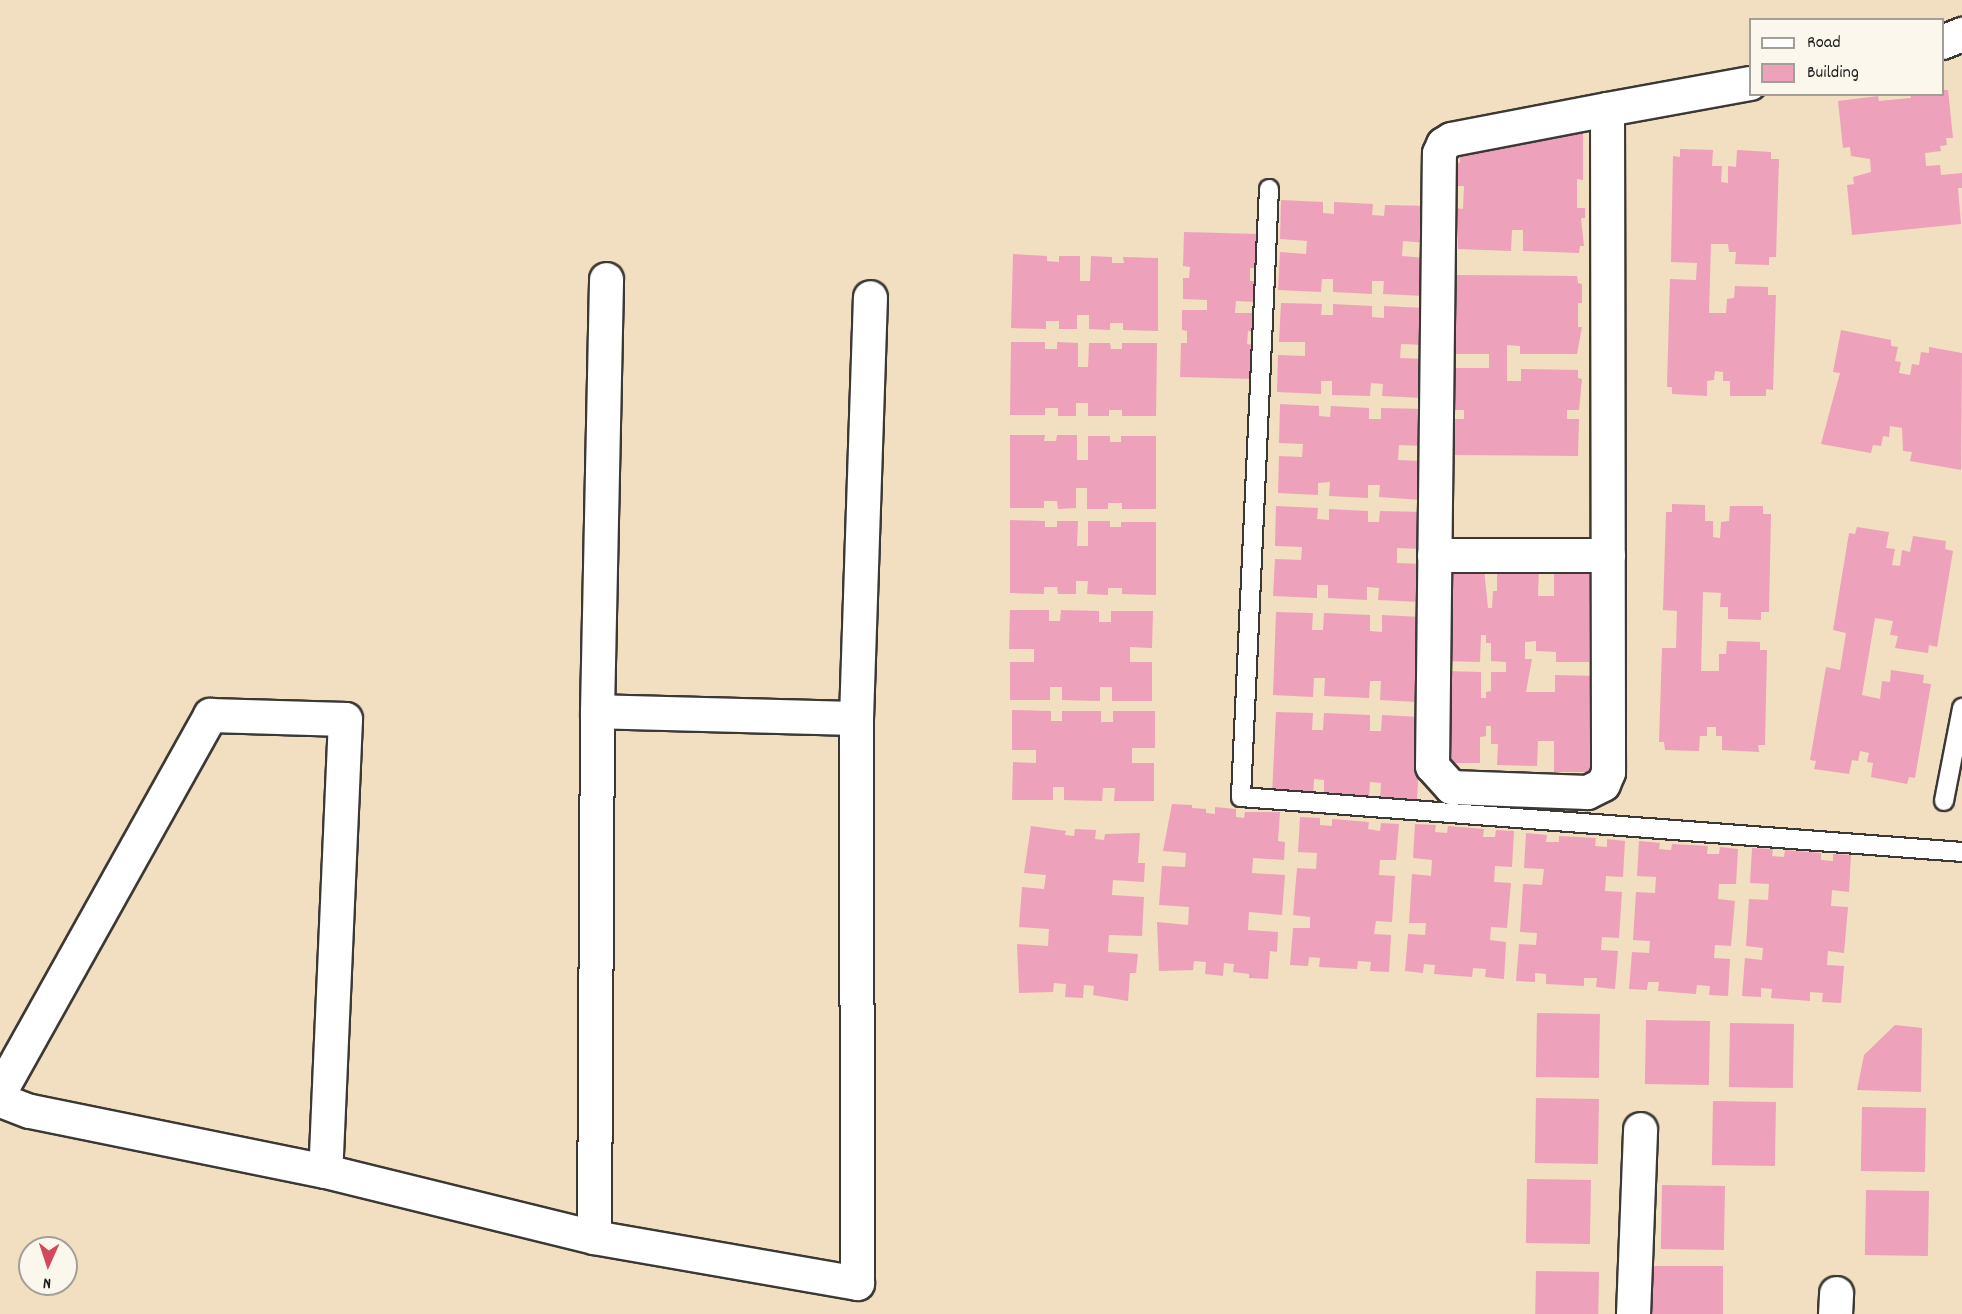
<!DOCTYPE html>
<html>
<head>
<meta charset="utf-8">
<style>
  body { margin:0 }
  #map { position:relative; width:1962px; height:1314px; overflow:hidden; background:#f2dec0; font-family:Dekko,sans-serif }
  div>[style] { position:absolute }
  [style*='--x'] { left:calc(var(--x)*1px); top:calc(var(--y)*1px); width:calc(var(--w)*1px); rotate:calc(var(--a)*1deg) }
  .building>* { inset:0; background:#eea1bb; transform-origin:0 0 }
  .roads { filter:drop-shadow(2px 0 #3c3935) drop-shadow(-2px 0 #3c3935) drop-shadow(0 2px #3c3935) drop-shadow(0 -2px #3c3935) }
  .lane>* { height:18px; margin:-9px; padding:0 9px; transform-origin:9px; border-radius:9px; background:#fff }
  .street>* { height:33px; margin:-16.5px; padding:0 16.5px; transform-origin:16.5px; border-radius:16.5px; background:#fff }
  span { translate:-50% -50%; white-space:nowrap; text-align:center; line-height:1.15; -webkit-text-stroke:5px #fbf7ec; paint-order:stroke }
  .legend { position:absolute; left:1749px; top:18px; width:195px; height:78px; box-sizing:border-box; background:#fbf7ec; border:2px solid #a29f99; margin:0; padding:8px 10px; list-style:none; font-size:18px; color:#1c1c1c }
  .legend li { display:flex; align-items:center; gap:12px; height:30px }
  .legend b { width:30px; border:2px solid #a29f99 }
  .north { position:absolute; left:18px; top:1236px; width:60px; height:60px; box-sizing:border-box; background:#fbf7ec; border:2px solid #a29f99; border-radius:50%; rotate:183deg; font-size:16px; font-weight:700; line-height:24px; text-align:center; color:#1c1c1c }
  .north::after { content:''; display:block; margin:auto; width:21px; height:27px; background:#d1495b; clip-path:polygon(50% 0,100% 100%,50% 72%,0 100%) }
</style>
</head>
<body>
<div id="map">
  <div class="building">
    <div style="clip-path:polygon(1942px 90px,1948px 90px,1953px 138px,1946px 138px,1947px 145px,1940px 146px,1941px 151px,1925px 153px,1926px 166px,1940px 165px,1941px 175px,1962px 173px,1962px 188px,1958px 188px,1961px 224px,1852px 235px,1847px 185px,1854px 184px,1853px 177px,1871px 172px,1870px 159px,1851px 156px,1850px 147px,1843px 148px,1838px 101px,1878px 96px,1879px 101px,1911px 98px,1910px 94px,1942px 94px)"></div>
    <div style="clip-path:polygon(1583px 130px,1583px 180px,1577px 179px,1577px 208px,1585px 208px,1585px 218px,1581px 218px,1584px 246px,1580px 246px,1579px 253px,1523px 251px,1523px 230px,1512px 230px,1511px 251px,1458px 249px,1456px 208px,1463px 209px,1464px 186px,1455px 186px,1455px 162px,1460px 163px,1460px 153px,1487px 151px,1488px 142px,1531px 143px,1532px 134px)"></div>
    <div style="clip-path:polygon(1680px 149px,1713px 150px,1712px 166px,1722px 166px,1721px 182px,1728px 183px,1728px 166px,1736px 167px,1737px 150px,1771px 152px,1771px 159px,1779px 159px,1776px 257px,1769px 257px,1769px 265px,1735px 264px,1736px 252px,1729px 252px,1728px 244px,1711px 244px,1709px 313px,1726px 313px,1727px 299px,1734px 298px,1735px 286px,1768px 287px,1768px 295px,1776px 295px,1773px 390px,1766px 389px,1766px 396px,1730px 396px,1730px 381px,1723px 381px,1723px 372px,1715px 371px,1714px 380px,1707px 381px,1707px 396px,1672px 394px,1672px 387px,1667px 387px,1670px 279px,1696px 280px,1697px 263px,1671px 262px,1673px 156px,1680px 157px)"></div>
    <div style="clip-path:polygon(1281px 200px,1323px 202px,1323px 213px,1334px 214px,1334px 202px,1373px 204px,1372px 215px,1384px 216px,1385px 205px,1428px 206px,1427px 243px,1403px 241px,1402px 256px,1426px 258px,1424px 296px,1383px 294px,1384px 281px,1372px 281px,1372px 294px,1333px 292px,1333px 279px,1322px 279px,1321px 292px,1278px 290px,1280px 252px,1306px 254px,1307px 241px,1280px 239px)"></div>
    <div style="clip-path:polygon(1184px 232px,1258px 234px,1257px 268px,1250px 268px,1250px 281px,1257px 281px,1256px 302px,1236px 301px,1235px 313px,1256px 313px,1255px 332px,1248px 331px,1247px 344px,1255px 345px,1254px 379px,1180px 377px,1181px 343px,1187px 343px,1187px 331px,1182px 330px,1182px 310px,1207px 310px,1207px 300px,1183px 299px,1183px 278px,1189px 278px,1190px 267px,1183px 266px)"></div>
    <div style="clip-path:polygon(1013px 254px,1047px 256px,1047px 261px,1059px 262px,1059px 256px,1080px 256px,1080px 281px,1090px 281px,1091px 256px,1112px 257px,1112px 263px,1124px 263px,1123px 257px,1158px 258px,1158px 331px,1123px 330px,1123px 323px,1110px 323px,1110px 330px,1089px 329px,1089px 315px,1077px 315px,1077px 329px,1059px 329px,1059px 321px,1046px 321px,1046px 329px,1011px 328px)"></div>
    <div style="clip-path:polygon(1452px 275px,1577px 276px,1578px 283px,1582px 284px,1582px 303px,1578px 303px,1578px 327px,1582px 327px,1577px 354px,1520px 354px,1520px 346px,1507px 345px,1507px 381px,1521px 381px,1521px 369px,1578px 370px,1578px 378px,1582px 379px,1579px 410px,1567px 410px,1567px 419px,1579px 419px,1578px 456px,1450px 455px,1451px 419px,1464px 419px,1464px 410px,1451px 410px,1452px 368px,1489px 368px,1489px 354px,1451px 354px)"></div>
    <div style="clip-path:polygon(1281px 303px,1322px 304px,1321px 315px,1333px 315px,1333px 304px,1372px 306px,1372px 317px,1384px 318px,1384px 306px,1425px 308px,1424px 345px,1401px 344px,1400px 358px,1425px 359px,1423px 398px,1382px 396px,1383px 384px,1371px 383px,1370px 396px,1332px 395px,1332px 381px,1321px 381px,1321px 394px,1277px 392px,1278px 355px,1305px 356px,1305px 342px,1279px 342px)"></div>
    <div style="clip-path:polygon(1841px 330px,1891px 340px,1891px 346px,1898px 347px,1895px 361px,1901px 362px,1899px 373px,1910px 375px,1912px 364px,1919px 365px,1921px 352px,1929px 353px,1929px 347px,1962px 353px,1961px 470px,1910px 461px,1912px 452px,1903px 451px,1902px 428px,1890px 426px,1889px 437px,1883px 436px,1881px 446px,1873px 445px,1871px 453px,1821px 444px,1840px 373px,1833px 372px)"></div>
    <div style="clip-path:polygon(1011px 342px,1045px 342px,1045px 349px,1057px 349px,1057px 342px,1078px 343px,1078px 367px,1088px 367px,1089px 343px,1110px 343px,1111px 349px,1122px 349px,1122px 343px,1157px 343px,1156px 416px,1122px 416px,1122px 410px,1109px 410px,1109px 416px,1088px 416px,1088px 403px,1076px 403px,1076px 416px,1058px 416px,1058px 408px,1045px 408px,1045px 415px,1010px 415px)"></div>
    <div style="clip-path:polygon(1280px 404px,1319px 406px,1319px 416px,1330px 417px,1331px 406px,1369px 408px,1369px 419px,1381px 419px,1381px 408px,1424px 409px,1423px 446px,1399px 445px,1398px 460px,1423px 461px,1421px 500px,1379px 497px,1380px 485px,1368px 485px,1368px 498px,1329px 496px,1330px 482px,1318px 483px,1318px 495px,1278px 493px,1279px 456px,1302px 457px,1303px 444px,1279px 443px)"></div>
    <div style="clip-path:polygon(1010px 435px,1045px 435px,1044px 441px,1056px 441px,1057px 435px,1077px 435px,1077px 460px,1088px 460px,1088px 436px,1110px 436px,1110px 442px,1121px 442px,1121px 436px,1156px 436px,1156px 509px,1122px 509px,1122px 503px,1108px 503px,1108px 509px,1087px 509px,1087px 488px,1076px 488px,1076px 508px,1058px 509px,1057px 501px,1044px 501px,1044px 508px,1010px 508px)"></div>
    <div style="clip-path:polygon(1672px 504px,1705px 505px,1705px 521px,1713px 521px,1713px 537px,1720px 538px,1721px 522px,1729px 521px,1730px 506px,1763px 506px,1763px 514px,1771px 514px,1769px 612px,1761px 612px,1761px 620px,1728px 619px,1728px 607px,1720px 607px,1721px 593px,1703px 592px,1701px 671px,1719px 671px,1719px 654px,1726px 654px,1727px 641px,1760px 642px,1760px 650px,1767px 650px,1765px 745px,1758px 745px,1759px 752px,1722px 750px,1722px 736px,1716px 736px,1716px 727px,1707px 727px,1707px 736px,1700px 736px,1699px 751px,1665px 750px,1664px 742px,1659px 742px,1662px 648px,1676px 648px,1677px 611px,1663px 610px,1666px 512px,1672px 512px)"></div>
    <div style="clip-path:polygon(1276px 506px,1318px 508px,1317px 519px,1329px 520px,1329px 509px,1368px 511px,1368px 522px,1379px 522px,1380px 511px,1423px 512px,1421px 549px,1397px 548px,1397px 563px,1421px 564px,1420px 602px,1378px 600px,1379px 588px,1367px 587px,1367px 600px,1328px 598px,1328px 585px,1317px 585px,1317px 598px,1273px 596px,1275px 559px,1301px 560px,1302px 547px,1275px 546px)"></div>
    <div style="clip-path:polygon(1010px 520px,1045px 521px,1045px 527px,1057px 527px,1057px 521px,1078px 521px,1077px 546px,1088px 546px,1088px 521px,1110px 521px,1110px 527px,1121px 527px,1121px 522px,1156px 522px,1156px 595px,1122px 594px,1122px 588px,1108px 588px,1108px 595px,1087px 594px,1088px 581px,1076px 581px,1076px 594px,1058px 594px,1057px 587px,1044px 587px,1044px 594px,1010px 593px)"></div>
    <div style="clip-path:polygon(1857px 527px,1889px 532px,1886px 548px,1895px 549px,1892px 565px,1900px 566px,1902px 550px,1910px 552px,1913px 536px,1946px 541px,1945px 549px,1953px 551px,1937px 647px,1929px 645px,1928px 653px,1895px 648px,1898px 636px,1890px 635px,1893px 621px,1875px 618px,1862px 695px,1880px 699px,1882px 681px,1890px 682px,1891px 670px,1924px 675px,1923px 683px,1931px 684px,1915px 778px,1909px 777px,1907px 784px,1871px 777px,1873px 763px,1867px 762px,1869px 753px,1860px 751px,1858px 761px,1852px 760px,1849px 774px,1814px 769px,1816px 761px,1810px 760px,1826px 667px,1840px 670px,1846px 633px,1833px 630px,1849px 533px,1855px 534px)"></div>
    <div style="clip-path:polygon(1445px 568px,1484px 569px,1488px 608px,1492px 608px,1493px 591px,1497px 591px,1497px 569px,1539px 569px,1538px 596px,1554px 596px,1554px 569px,1589px 569px,1589px 662px,1556px 662px,1556px 652px,1536px 651px,1536px 641px,1525px 642px,1525px 659px,1532px 659px,1526px 692px,1555px 692px,1555px 675px,1595px 676px,1594px 772px,1554px 772px,1554px 741px,1538px 741px,1537px 766px,1497px 765px,1498px 744px,1491px 744px,1491px 726px,1486px 726px,1486px 736px,1480px 737px,1480px 763px,1444px 763px,1444px 671px,1481px 672px,1481px 698px,1486px 698px,1486px 692px,1491px 691px,1491px 672px,1506px 672px,1506px 662px,1491px 661px,1491px 643px,1486px 643px,1486px 635px,1481px 635px,1480px 662px,1444px 661px)"></div>
    <div style="clip-path:polygon(1010px 610px,1049px 610px,1049px 621px,1060px 621px,1061px 610px,1099px 611px,1099px 622px,1111px 622px,1111px 611px,1153px 611px,1152px 648px,1130px 647px,1130px 662px,1152px 662px,1152px 701px,1112px 701px,1112px 687px,1100px 687px,1100px 701px,1062px 700px,1062px 687px,1050px 687px,1050px 700px,1010px 700px,1010px 662px,1034px 662px,1034px 649px,1009px 649px)"></div>
    <div style="clip-path:polygon(1276px 612px,1313px 613px,1312px 630px,1323px 630px,1324px 613px,1370px 615px,1370px 631px,1382px 632px,1382px 615px,1421px 617px,1417px 702px,1380px 700px,1381px 681px,1370px 681px,1369px 698px,1324px 696px,1325px 678px,1314px 678px,1313px 697px,1273px 695px)"></div>
    <div style="clip-path:polygon(1012px 710px,1051px 711px,1051px 721px,1062px 721px,1062px 711px,1101px 711px,1101px 722px,1113px 722px,1113px 711px,1155px 711px,1155px 748px,1132px 748px,1132px 763px,1154px 763px,1154px 801px,1114px 801px,1115px 788px,1103px 788px,1102px 801px,1064px 800px,1064px 787px,1053px 787px,1053px 800px,1012px 800px,1013px 762px,1036px 763px,1036px 750px,1012px 750px)"></div>
    <div style="clip-path:polygon(1276px 712px,1313px 713px,1312px 730px,1323px 730px,1324px 713px,1370px 715px,1370px 731px,1381px 731px,1382px 715px,1421px 717px,1417px 801px,1380px 800px,1381px 783px,1370px 782px,1369px 798px,1324px 796px,1324px 780px,1314px 779px,1313px 797px,1272px 795px)"></div>
    <div style="clip-path:polygon(1172px 804px,1192px 805px,1192px 808px,1206px 809px,1206px 813px,1215px 814px,1215px 807px,1236px 809px,1236px 817px,1244px 818px,1245px 812px,1280px 812px,1278px 841px,1285px 842px,1284px 860px,1253px 858px,1252px 873px,1285px 875px,1282px 915px,1249px 912px,1248px 930px,1278px 932px,1277px 952px,1270px 951px,1268px 979px,1249px 978px,1249px 974px,1233px 972px,1234px 964px,1224px 963px,1223px 976px,1205px 974px,1206px 962px,1194px 961px,1193px 970px,1159px 971px,1157px 922px,1188px 925px,1189px 907px,1159px 905px,1162px 866px,1185px 867px,1186px 853px,1163px 851px)"></div>
    <div style="clip-path:polygon(1300px 817px,1320px 818px,1320px 825px,1332px 826px,1332px 819px,1369px 822px,1368px 829px,1380px 831px,1381px 823px,1399px 824px,1396px 860px,1380px 860px,1379px 875px,1395px 876px,1392px 922px,1376px 921px,1374px 934px,1391px 935px,1389px 972px,1370px 971px,1371px 962px,1358px 961px,1357px 969px,1319px 967px,1320px 958px,1309px 957px,1308px 966px,1290px 965px,1293px 928px,1310px 928px,1310px 917px,1293px 915px,1297px 868px,1316px 869px,1317px 853px,1298px 852px)"></div>
    <div style="clip-path:polygon(1415px 824px,1436px 825px,1435px 832px,1447px 833px,1448px 826px,1484px 829px,1483px 837px,1495px 837px,1496px 830px,1514px 831px,1512px 867px,1495px 866px,1494px 882px,1511px 883px,1507px 928px,1491px 927px,1490px 940px,1506px 942px,1504px 979px,1485px 977px,1486px 969px,1473px 968px,1472px 977px,1434px 974px,1435px 965px,1424px 964px,1423px 973px,1405px 971px,1408px 934px,1425px 935px,1426px 923px,1409px 923px,1412px 874px,1431px 876px,1432px 860px,1413px 858px)"></div>
    <div style="clip-path:polygon(1031px 826px,1066px 831px,1065px 835px,1074px 836px,1075px 829px,1096px 830px,1095px 839px,1104px 840px,1105px 834px,1140px 833px,1138px 863px,1145px 863px,1144px 882px,1113px 880px,1112px 895px,1144px 897px,1142px 936px,1109px 935px,1108px 952px,1138px 954px,1136px 973px,1130px 973px,1128px 1001px,1093px 995px,1094px 986px,1084px 985px,1083px 998px,1065px 997px,1066px 984px,1054px 983px,1053px 992px,1019px 993px,1017px 944px,1048px 946px,1049px 929px,1019px 927px,1022px 887px,1044px 889px,1046px 875px,1024px 873px)"></div>
    <div style="clip-path:polygon(1526px 833px,1547px 835px,1546px 842px,1559px 842px,1559px 836px,1596px 838px,1595px 846px,1607px 847px,1607px 839px,1625px 841px,1623px 877px,1606px 876px,1605px 891px,1622px 892px,1619px 938px,1602px 937px,1601px 950px,1618px 951px,1615px 989px,1596px 987px,1597px 978px,1584px 978px,1584px 986px,1546px 984px,1546px 974px,1535px 973px,1535px 982px,1516px 981px,1519px 944px,1536px 945px,1537px 933px,1520px 932px,1523px 884px,1542px 885px,1544px 869px,1524px 868px)"></div>
    <div style="clip-path:polygon(1639px 841px,1660px 843px,1659px 849px,1671px 850px,1672px 844px,1708px 846px,1707px 854px,1719px 854px,1720px 847px,1738px 849px,1736px 884px,1719px 884px,1718px 899px,1735px 901px,1731px 946px,1715px 945px,1714px 958px,1730px 959px,1728px 996px,1709px 995px,1710px 986px,1697px 985px,1696px 994px,1658px 991px,1659px 982px,1648px 982px,1647px 990px,1629px 989px,1632px 952px,1649px 953px,1650px 941px,1633px 940px,1636px 892px,1655px 893px,1656px 877px,1637px 876px)"></div>
    <div style="clip-path:polygon(1752px 848px,1773px 849px,1772px 856px,1784px 857px,1785px 850px,1821px 853px,1821px 860px,1833px 861px,1833px 854px,1851px 855px,1849px 892px,1832px 890px,1831px 906px,1848px 907px,1844px 953px,1828px 951px,1827px 965px,1844px 966px,1841px 1003px,1822px 1002px,1823px 993px,1810px 992px,1810px 1001px,1771px 998px,1772px 989px,1761px 988px,1761px 997px,1742px 996px,1745px 958px,1762px 960px,1763px 948px,1746px 946px,1749px 899px,1768px 900px,1769px 884px,1750px 883px)"></div>
    <div style="left:1537px;top:1013px;width:63px;height:64px;rotate:1deg"></div>
    <div style="left:1646px;top:1020px;width:64px;height:64px;rotate:1deg"></div>
    <div style="left:1730px;top:1023px;width:64px;height:64px;rotate:1deg"></div>
    <div style="clip-path:polygon(1895px 1025px,1922px 1028px,1921px 1092px,1857px 1090px,1864px 1055px)"></div>
    <div style="left:1536px;top:1098px;width:63px;height:65px;rotate:1deg"></div>
    <div style="left:1713px;top:1101px;width:63px;height:64px;rotate:1deg"></div>
    <div style="left:1862px;top:1107px;width:64px;height:64px;rotate:1deg"></div>
    <div style="left:1527px;top:1179px;width:64px;height:64px;rotate:1deg"></div>
    <div style="left:1662px;top:1185px;width:63px;height:64px;rotate:1deg"></div>
    <div style="left:1866px;top:1190px;width:63px;height:65px;rotate:1deg"></div>
    <div style="left:1651px;top:1266px;width:72px;height:48px"></div>
    <div style="left:1536px;top:1271px;width:63px;height:43px;rotate:1deg"></div>
  </div>
  <div class="roads">
    <div class="lane">
      <div style="--x:1269;--y:189;--w:609;--a:92.64"></div>
      <div style="--x:1241;--y:797;--w:723;--a:4.36"></div>
      <div style="--x:1944;--y:801;--w:95;--a:-79"></div>
    </div>
    <div class="street">
      <div style="--x:1942;--y:42;--w:22;--a:-22"></div>
      <div style="--x:1607;--y:109;--w:663;--a:89.91"></div>
      <div style="--x:1608;--y:772;--w:13;--a:113"></div>
      <div style="--x:1603;--y:784;--w:18;--a:153"></div>
      <div style="--x:1587;--y:792;--w:136;--a:-177.9"></div>
      <div style="--x:1451;--y:787;--w:28;--a:-132"></div>
      <div style="--x:1432;--y:766;--w:613;--a:-89.35"></div>
      <div style="--x:1439;--y:153;--w:10;--a:-66"></div>
      <div style="--x:1443;--y:144;--w:9;--a:-32"></div>
      <div style="--x:1451;--y:139;--w:159;--a:-10.9"></div>
      <div style="--x:1607;--y:109;--w:145;--a:-10.3"></div>
      <div style="--x:1434;--y:555;--w:174;--a:0"></div>
      <div style="--x:597;--y:711;--w:432;--a:-88.8"></div>
      <div style="--x:856;--y:718;--w:421;--a:-88.1"></div>
      <div style="--x:0;--y:1091;--w:431;--a:-60.8"></div>
      <div style="--x:210;--y:715;--w:135;--a:1.7"></div>
      <div style="--x:345;--y:719;--w:452;--a:92.5"></div>
      <div style="--x:325;--y:1171;--w:302;--a:-168.5"></div>
      <div style="--x:29;--y:1111;--w:31;--a:-159"></div>
      <div style="--x:325;--y:1171;--w:277;--a:13.8"></div>
      <div style="--x:594;--y:1237;--w:267;--a:9.9"></div>
      <div style="--x:857;--y:1283;--w:565;--a:-90.1"></div>
      <div style="--x:856;--y:718;--w:259;--a:-178.5"></div>
      <div style="--x:597;--y:711;--w:526;--a:90.33"></div>
      <div style="--x:1633;--y:1314;--w:185;--a:-87.8"></div>
      <div style="--x:1835;--y:1314;--w:21;--a:-87"></div>
    </div>
  </div>
  <ul class="legend">
  <li><b style="height:8px;background:#fff"></b>Road</li>
  <li><b style="height:16px;background:#eea1bb"></b>Building</li>
  </ul>
  <div class="north">N</div>
</div>
</body>
</html>
